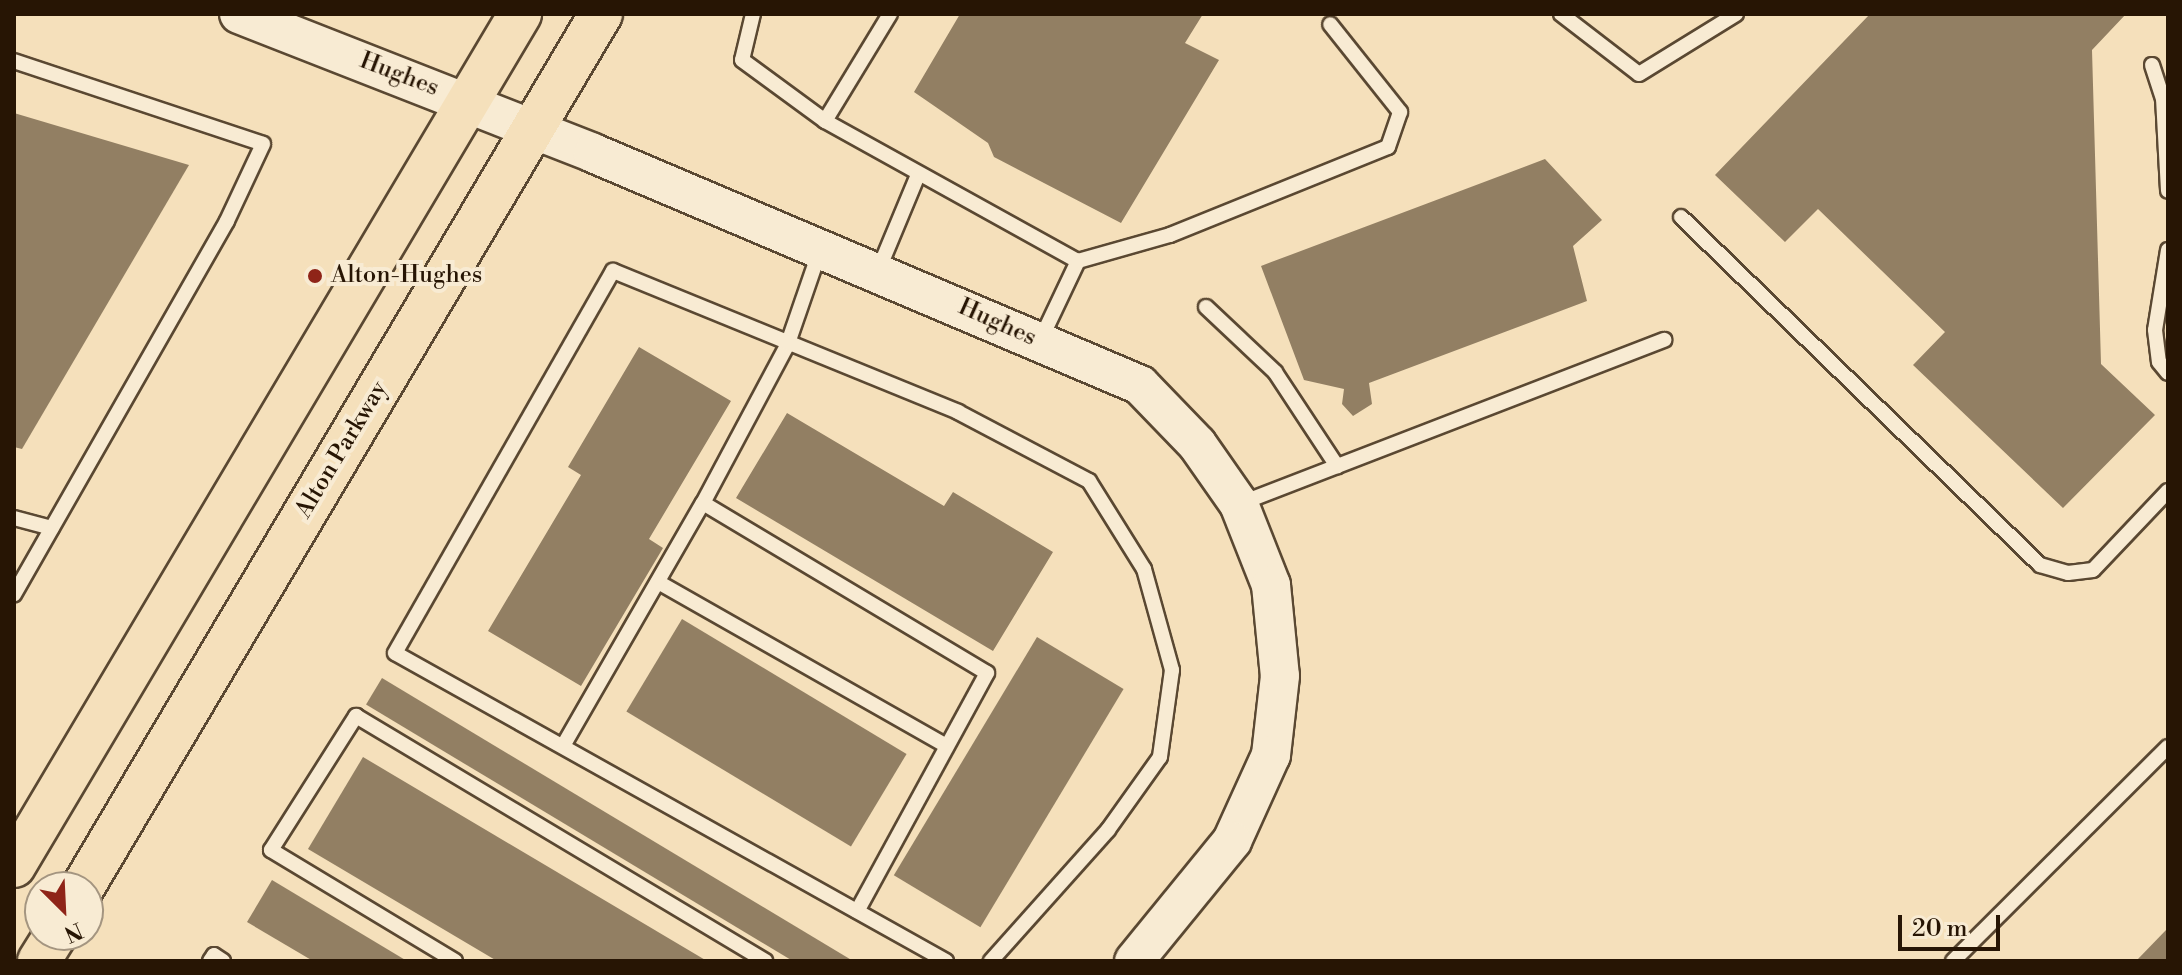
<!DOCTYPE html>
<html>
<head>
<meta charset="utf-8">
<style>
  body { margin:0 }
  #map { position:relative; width:2182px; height:975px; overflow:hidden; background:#f5e0bb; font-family:"Libre Bodoni",serif }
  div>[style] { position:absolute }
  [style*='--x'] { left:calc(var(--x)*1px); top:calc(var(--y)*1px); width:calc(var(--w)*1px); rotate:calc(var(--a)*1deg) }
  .building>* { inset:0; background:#927f63; transform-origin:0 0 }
  .roads { filter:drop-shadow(2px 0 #5a4832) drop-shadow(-2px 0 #5a4832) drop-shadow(0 2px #5a4832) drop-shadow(0 -2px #5a4832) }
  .lane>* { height:14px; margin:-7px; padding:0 7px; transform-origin:7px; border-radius:7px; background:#f8ebd3 }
  .secondary>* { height:38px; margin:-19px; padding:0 19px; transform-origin:19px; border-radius:19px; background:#f8ebd3 }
  .primary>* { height:42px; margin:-21px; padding:0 21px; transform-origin:21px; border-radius:21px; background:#f5e0bb }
  .dots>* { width:22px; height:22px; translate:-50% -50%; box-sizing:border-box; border:4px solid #f8ebd3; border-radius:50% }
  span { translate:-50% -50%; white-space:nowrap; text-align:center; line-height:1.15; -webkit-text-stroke:8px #f8ebd3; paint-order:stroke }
  .street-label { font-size:24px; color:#271504 }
  .poi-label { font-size:24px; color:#271504 }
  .left { translate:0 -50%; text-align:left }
  .frame { position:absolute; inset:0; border:16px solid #271504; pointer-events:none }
  .north { position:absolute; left:24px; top:871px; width:80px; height:80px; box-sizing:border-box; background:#f8ebd3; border:2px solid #a49580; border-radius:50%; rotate:156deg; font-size:22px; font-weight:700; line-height:32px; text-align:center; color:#271504 }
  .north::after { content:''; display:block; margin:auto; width:28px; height:36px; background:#8f2418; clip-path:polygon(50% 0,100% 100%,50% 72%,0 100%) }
  .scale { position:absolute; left:1898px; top:915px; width:102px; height:36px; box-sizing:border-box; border:4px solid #271504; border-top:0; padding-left:10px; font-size:24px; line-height:28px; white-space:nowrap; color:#271504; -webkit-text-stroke:6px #f8ebd3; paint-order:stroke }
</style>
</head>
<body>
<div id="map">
  <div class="building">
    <div style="clip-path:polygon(960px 14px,1203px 14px,1185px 43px,1219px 60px,1121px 223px,994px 157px,988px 143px,914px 92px)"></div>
    <div style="clip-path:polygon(1870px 14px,2126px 14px,2092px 50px,2101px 364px,2155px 415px,2063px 508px,1913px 365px,1945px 332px,1818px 209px,1785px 242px,1715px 175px)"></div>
    <div style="clip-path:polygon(14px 113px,189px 165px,22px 449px,14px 447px)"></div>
    <div style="clip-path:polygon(1545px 159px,1602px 220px,1573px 246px,1587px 301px,1369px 383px,1372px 404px,1353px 416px,1342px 404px,1344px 389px,1304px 380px,1261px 266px)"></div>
    <div style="clip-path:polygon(639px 347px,731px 401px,649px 539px,663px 548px,581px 686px,488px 631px,581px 475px,568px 467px)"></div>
    <div style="clip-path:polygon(787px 413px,944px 506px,953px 492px,1053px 552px,993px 651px,736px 498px)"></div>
    <div style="left:682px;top:619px;width:262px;height:108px;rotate:31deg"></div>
    <div style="left:1037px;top:637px;width:101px;height:278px;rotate:31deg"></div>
    <div style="left:382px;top:678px;width:555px;height:31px;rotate:31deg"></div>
    <div style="clip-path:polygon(363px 757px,707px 961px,497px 961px,308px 849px)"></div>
    <div style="clip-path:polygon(272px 880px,407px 961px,313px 961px,247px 922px)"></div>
    <div style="clip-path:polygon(2168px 928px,2168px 961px,2136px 961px)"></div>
  </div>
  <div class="roads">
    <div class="lane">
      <div style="--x:753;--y:14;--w:47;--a:103.4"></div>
      <div style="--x:742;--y:60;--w:103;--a:36.3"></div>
      <div style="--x:825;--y:121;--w:289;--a:29"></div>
      <div style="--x:1561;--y:14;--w:98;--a:37.6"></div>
      <div style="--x:1639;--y:74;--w:114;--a:-31.7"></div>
      <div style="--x:14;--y:61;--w:262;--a:18.4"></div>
      <div style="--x:263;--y:144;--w:85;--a:115.1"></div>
      <div style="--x:227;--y:221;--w:430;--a:119.7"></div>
      <div style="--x:2152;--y:65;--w:35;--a:72"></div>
      <div style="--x:2163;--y:98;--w:93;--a:86.9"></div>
      <div style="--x:825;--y:121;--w:125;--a:-58.7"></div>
      <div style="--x:1681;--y:217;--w:500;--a:44.1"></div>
      <div style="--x:2040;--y:565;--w:29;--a:16"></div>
      <div style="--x:2068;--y:573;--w:25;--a:-7"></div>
      <div style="--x:2093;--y:570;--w:109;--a:-46.5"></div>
      <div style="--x:2168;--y:250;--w:81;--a:99.2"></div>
      <div style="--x:2155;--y:330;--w:32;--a:83"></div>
      <div style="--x:2159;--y:362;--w:14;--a:51"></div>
      <div style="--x:878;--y:271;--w:104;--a:-67.4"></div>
      <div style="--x:1206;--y:307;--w:95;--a:43.3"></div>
      <div style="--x:1275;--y:372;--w:113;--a:56.6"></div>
      <div style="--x:1040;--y:341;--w:89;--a:-64.6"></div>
      <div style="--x:1078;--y:261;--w:96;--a:-15.8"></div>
      <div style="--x:1170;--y:235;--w:235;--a:-22"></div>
      <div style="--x:1388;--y:147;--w:37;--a:-71"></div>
      <div style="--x:1400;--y:112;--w:112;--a:-128.5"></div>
      <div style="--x:703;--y:503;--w:178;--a:-61.9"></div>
      <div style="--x:787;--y:346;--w:102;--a:-71"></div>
      <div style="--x:1239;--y:504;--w:456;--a:-21.1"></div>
      <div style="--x:14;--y:518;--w:39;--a:15"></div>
      <div style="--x:658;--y:582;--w:332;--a:29.6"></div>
      <div style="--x:563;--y:746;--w:280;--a:-60.1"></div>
      <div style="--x:703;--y:503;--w:331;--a:30.9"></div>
      <div style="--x:987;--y:673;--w:271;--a:118.6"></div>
      <div style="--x:210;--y:961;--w:7;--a:-56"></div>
      <div style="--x:214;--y:955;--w:11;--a:34"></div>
      <div style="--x:455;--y:961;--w:215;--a:-148.9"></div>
      <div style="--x:271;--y:850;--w:159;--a:-57.6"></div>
      <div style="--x:356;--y:716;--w:477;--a:30.9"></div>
      <div style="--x:946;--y:961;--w:631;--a:-150.8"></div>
      <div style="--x:395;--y:653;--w:440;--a:-60.3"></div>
      <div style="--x:613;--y:271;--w:373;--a:22.2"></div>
      <div style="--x:958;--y:412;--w:148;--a:27.8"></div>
      <div style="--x:1089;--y:481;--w:104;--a:58"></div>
      <div style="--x:1144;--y:569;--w:105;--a:74.5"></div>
      <div style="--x:1172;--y:670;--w:88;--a:97.9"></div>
      <div style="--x:1160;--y:757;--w:90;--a:125.5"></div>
      <div style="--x:1108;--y:830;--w:176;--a:131.8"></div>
      <div style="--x:1953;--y:961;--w:303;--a:-44.9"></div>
    </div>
    <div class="secondary">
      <div style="--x:239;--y:14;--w:380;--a:21.4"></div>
      <div style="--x:593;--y:153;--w:594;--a:22.98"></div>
      <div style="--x:1140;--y:385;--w:82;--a:46"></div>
      <div style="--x:1197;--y:444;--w:73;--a:55"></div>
      <div style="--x:1239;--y:504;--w:87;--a:68.4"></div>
      <div style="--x:1271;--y:585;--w:91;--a:84.4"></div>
      <div style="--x:1280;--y:676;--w:80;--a:96.5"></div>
      <div style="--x:1271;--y:755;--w:94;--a:114.4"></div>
      <div style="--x:1232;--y:841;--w:155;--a:129.2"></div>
    </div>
    <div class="primary">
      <div style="--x:14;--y:866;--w:991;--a:-59.29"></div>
      <div style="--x:83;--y:887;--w:1015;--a:-59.32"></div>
      <div style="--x:39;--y:961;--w:31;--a:-58"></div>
    </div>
  </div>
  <div class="dots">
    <div style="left:315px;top:276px;background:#8f2418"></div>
  </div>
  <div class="street-label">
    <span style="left:399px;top:75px;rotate:21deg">Hughes</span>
    <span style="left:997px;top:323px;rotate:24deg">Hughes</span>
    <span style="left:342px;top:450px;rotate:-59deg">Alton Parkway</span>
  </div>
  <div class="poi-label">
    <span class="left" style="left:331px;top:276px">Alton-Hughes</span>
  </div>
  <div class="frame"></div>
  <div class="north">N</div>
  <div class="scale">20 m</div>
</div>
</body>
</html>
